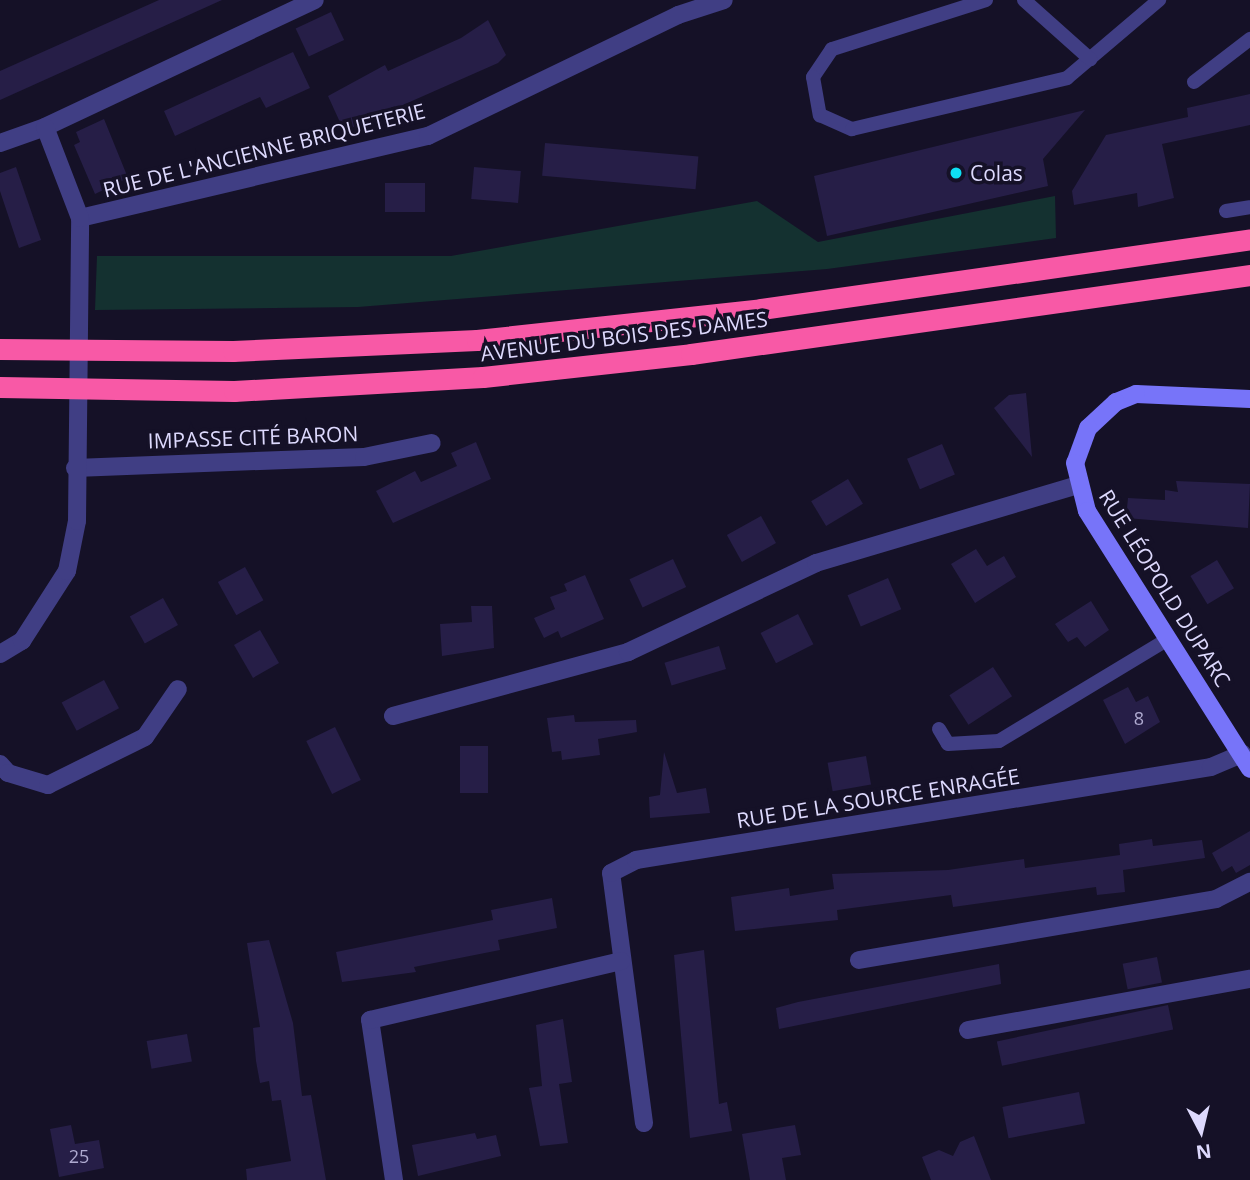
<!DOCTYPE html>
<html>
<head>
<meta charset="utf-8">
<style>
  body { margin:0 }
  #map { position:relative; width:1250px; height:1180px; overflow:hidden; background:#151127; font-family:"Open Sans",sans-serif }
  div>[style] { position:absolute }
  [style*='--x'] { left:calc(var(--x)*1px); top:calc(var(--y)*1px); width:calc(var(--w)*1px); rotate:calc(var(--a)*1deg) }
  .green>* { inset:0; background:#143130 }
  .building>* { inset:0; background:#261e47; transform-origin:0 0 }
  .lane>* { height:14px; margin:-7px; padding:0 7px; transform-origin:7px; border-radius:7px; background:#403e84 }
  .street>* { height:18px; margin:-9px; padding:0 9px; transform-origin:9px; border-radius:9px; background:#403e84 }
  .secondary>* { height:18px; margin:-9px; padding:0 9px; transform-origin:9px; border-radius:9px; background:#7774f9 }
  .highway>* { height:21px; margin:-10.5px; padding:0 10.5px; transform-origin:10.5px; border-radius:10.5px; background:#f859a6 }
  .dots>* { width:19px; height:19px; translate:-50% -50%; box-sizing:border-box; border:4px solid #151127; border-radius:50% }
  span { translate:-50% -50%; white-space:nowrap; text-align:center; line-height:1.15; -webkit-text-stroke:7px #151127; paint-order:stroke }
  .number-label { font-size:18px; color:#afaad0 }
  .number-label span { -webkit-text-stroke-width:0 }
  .street-label { font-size:21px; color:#ddd9fd }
  .poi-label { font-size:21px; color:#ddd9fd }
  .left { translate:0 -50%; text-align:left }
  .north { position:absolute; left:1166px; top:1096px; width:70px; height:70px; -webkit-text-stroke:5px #151127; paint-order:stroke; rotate:173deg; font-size:19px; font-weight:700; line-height:28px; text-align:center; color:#ddd9fd }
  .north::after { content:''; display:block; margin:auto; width:24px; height:32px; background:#ddd9fd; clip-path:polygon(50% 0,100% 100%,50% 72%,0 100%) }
</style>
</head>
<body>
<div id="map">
  <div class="green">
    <div style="clip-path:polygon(1055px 196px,1056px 238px,827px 269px,358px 307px,95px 310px,97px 256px,451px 256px,757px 201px,818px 242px)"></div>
  </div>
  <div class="building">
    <div style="clip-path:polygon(159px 0,222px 0,0 100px,0 71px)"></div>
    <div style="left:331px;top:12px;width:31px;height:39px;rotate:65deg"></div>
    <div style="clip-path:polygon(488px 20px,506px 55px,498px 63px,344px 131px,328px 96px,385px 65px,388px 71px,461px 38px)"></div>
    <div style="clip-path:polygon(293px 52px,310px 88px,266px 108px,260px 97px,175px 136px,164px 111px)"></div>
    <div style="clip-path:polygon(1250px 94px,1250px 125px,1162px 144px,1174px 198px,1138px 207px,1137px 193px,1074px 205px,1072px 191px,1106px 135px,1188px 117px,1187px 108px)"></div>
    <div style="clip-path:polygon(1085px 110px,1043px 159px,1048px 186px,827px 236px,814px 176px)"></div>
    <div style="clip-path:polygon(104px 119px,128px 178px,95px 194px,74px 145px,80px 142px,76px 132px)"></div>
    <div style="left:545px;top:143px;width:154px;height:33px;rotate:5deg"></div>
    <div style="clip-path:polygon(16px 167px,41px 240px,19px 248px,0 191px,0 173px)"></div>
    <div style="left:474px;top:167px;width:47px;height:32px;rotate:5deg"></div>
    <div style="left:385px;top:183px;width:40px;height:29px"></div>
    <div style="clip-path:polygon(1026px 393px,1032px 457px,994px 408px,1009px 395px)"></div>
    <div style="clip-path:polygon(476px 442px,491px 479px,393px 523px,376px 491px,415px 471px,421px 482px,457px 466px,451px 453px)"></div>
    <div style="left:942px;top:444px;width:33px;height:38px;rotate:67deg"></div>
    <div style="left:848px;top:479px;width:29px;height:43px;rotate:59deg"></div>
    <div style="clip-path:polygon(1176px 481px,1250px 484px,1248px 528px,1126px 518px,1128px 498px,1165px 500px,1165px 490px,1178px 492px)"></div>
    <div style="left:761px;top:516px;width:31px;height:39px;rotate:61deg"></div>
    <div style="clip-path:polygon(976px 549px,987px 566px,1004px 556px,1016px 577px,975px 603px,951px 564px)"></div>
    <div style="left:673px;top:559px;width:31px;height:48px;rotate:65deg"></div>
    <div style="left:1217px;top:560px;width:33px;height:31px;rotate:59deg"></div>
    <div style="left:245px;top:567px;width:38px;height:31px;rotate:61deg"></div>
    <div style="clip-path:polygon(585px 575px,604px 619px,561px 638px,558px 631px,544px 638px,534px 618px,555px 609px,550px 597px,567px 591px,564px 584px)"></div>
    <div style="left:888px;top:578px;width:34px;height:44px;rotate:67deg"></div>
    <div style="left:163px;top:598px;width:31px;height:38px;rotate:61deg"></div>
    <div style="clip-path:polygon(1091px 601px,1109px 630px,1085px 647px,1077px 637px,1068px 642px,1055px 624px)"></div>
    <div style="clip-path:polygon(471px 606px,492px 606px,494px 648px,442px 656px,440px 624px,472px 622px)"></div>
    <div style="left:798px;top:614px;width:34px;height:42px;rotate:63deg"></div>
    <div style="left:260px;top:630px;width:38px;height:30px;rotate:60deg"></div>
    <div style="left:719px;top:646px;width:24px;height:57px;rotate:73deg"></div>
    <div style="left:993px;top:667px;width:35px;height:52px;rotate:57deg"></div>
    <div style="left:104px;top:680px;width:32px;height:48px;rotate:62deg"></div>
    <div style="clip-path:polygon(1128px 687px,1136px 702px,1148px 696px,1160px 722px,1125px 744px,1103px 700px)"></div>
    <div style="clip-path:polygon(574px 715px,575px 722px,636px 720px,637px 732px,598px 739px,600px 755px,562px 760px,561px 751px,552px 752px,547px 718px)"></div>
    <div style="left:335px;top:727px;width:59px;height:32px;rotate:64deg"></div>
    <div style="left:460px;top:746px;width:28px;height:47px"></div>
    <div style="clip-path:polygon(664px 752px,677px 793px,706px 788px,710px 813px,650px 818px,649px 797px,660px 795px)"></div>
    <div style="left:866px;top:756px;width:29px;height:39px;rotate:80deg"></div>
    <div style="clip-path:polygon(1250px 831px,1250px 865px,1236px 873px,1232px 866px,1222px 872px,1212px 853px)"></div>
    <div style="clip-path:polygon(1152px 839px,1153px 846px,1202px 840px,1205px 858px,1123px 870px,1125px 892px,1097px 895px,1096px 887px,953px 907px,951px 895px,837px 910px,838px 920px,735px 931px,731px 897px,789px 888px,790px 896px,834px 889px,832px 874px,948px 870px,1024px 859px,1025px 868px,1120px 855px,1119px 844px)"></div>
    <div style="clip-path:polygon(552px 898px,557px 928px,498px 940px,500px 950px,414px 967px,416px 972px,342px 982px,336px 952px,493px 920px,491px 910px)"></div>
    <div style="clip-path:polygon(269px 940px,293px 1023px,302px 1096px,311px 1095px,326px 1180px,247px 1180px,246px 1169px,291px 1161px,281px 1100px,272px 1101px,269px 1081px,260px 1083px,256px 1061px,253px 1028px,260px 1027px,247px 943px)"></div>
    <div style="clip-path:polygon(704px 950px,719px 1104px,727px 1102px,732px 1131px,690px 1138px,674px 955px)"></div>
    <div style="left:1157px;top:957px;width:26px;height:35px;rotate:79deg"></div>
    <div style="clip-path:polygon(999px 964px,1001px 984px,779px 1029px,776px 1008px,798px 1002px)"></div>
    <div style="left:1168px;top:1005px;width:25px;height:175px;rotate:78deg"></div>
    <div style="clip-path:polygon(563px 1019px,572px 1082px,559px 1084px,568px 1143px,540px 1146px,529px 1088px,542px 1086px,536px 1025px)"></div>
    <div style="left:187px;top:1034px;width:28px;height:41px;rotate:80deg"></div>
    <div style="left:1079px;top:1092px;width:32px;height:78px;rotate:79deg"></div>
    <div style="clip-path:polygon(71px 1125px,75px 1144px,99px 1140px,104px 1168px,59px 1177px,50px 1129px)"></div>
    <div style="clip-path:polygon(795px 1125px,801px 1155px,782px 1158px,786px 1180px,750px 1180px,742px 1134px)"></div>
    <div style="clip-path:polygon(475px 1133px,477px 1139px,496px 1135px,501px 1156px,418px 1176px,412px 1145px)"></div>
    <div style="clip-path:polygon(974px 1136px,991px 1180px,931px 1180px,922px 1157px,939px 1150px,953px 1156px,960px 1142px)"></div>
  </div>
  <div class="lane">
    <div style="--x:986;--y:0;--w:162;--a:162.3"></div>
    <div style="--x:832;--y:49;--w:34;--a:124"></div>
    <div style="--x:813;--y:77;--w:39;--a:80"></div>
    <div style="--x:820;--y:115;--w:35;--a:24"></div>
    <div style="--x:852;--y:129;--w:221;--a:-13.3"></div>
    <div style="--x:1067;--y:78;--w:121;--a:-40.3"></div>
    <div style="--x:1024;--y:0;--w:89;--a:41.8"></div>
    <div style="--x:1194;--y:82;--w:71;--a:-37.5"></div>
    <div style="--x:1226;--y:211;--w:24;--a:-9"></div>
    <div style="--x:939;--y:729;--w:17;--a:59"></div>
    <div style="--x:948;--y:744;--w:51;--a:-3.4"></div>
    <div style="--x:999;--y:741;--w:197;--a:-31.1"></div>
  </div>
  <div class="street">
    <div style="--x:0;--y:143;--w:48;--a:-19.6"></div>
    <div style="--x:45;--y:127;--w:298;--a:-25.2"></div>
    <div style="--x:80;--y:218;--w:358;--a:-13.3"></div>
    <div style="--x:428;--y:136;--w:278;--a:-25.8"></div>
    <div style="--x:678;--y:15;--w:48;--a:-18.1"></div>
    <div style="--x:75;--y:468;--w:289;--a:-2.2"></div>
    <div style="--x:364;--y:457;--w:69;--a:-11.6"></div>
    <div style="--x:0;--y:654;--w:26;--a:-31"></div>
    <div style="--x:22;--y:641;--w:83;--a:-57.3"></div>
    <div style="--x:67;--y:571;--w:51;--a:-78.7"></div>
    <div style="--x:77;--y:521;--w:303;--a:-89.4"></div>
    <div style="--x:80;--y:218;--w:97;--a:-111"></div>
    <div style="--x:393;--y:716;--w:244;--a:-15.2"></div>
    <div style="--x:628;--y:652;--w:208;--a:-25.3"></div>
    <div style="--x:816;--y:563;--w:272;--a:-16.6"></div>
    <div style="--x:0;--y:764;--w:12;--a:48"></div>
    <div style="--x:8;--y:773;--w:42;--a:16.7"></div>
    <div style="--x:48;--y:785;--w:108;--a:-26.3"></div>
    <div style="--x:145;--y:737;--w:58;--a:-55.5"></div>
    <div style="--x:859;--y:960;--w:362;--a:-9.7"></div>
    <div style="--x:1216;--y:899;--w:38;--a:-27"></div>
    <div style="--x:968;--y:1030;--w:287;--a:-10.3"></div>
    <div style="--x:644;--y:1123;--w:252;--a:-97.5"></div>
    <div style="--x:611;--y:873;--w:28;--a:-27"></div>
    <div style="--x:636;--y:860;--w:582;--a:-9.19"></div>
    <div style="--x:1211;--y:767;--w:34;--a:-23"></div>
    <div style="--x:394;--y:1180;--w:162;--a:-98.5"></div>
    <div style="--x:370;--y:1020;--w:258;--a:-13.2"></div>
  </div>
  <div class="secondary">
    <div style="--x:1250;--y:399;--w:114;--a:-177.5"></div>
    <div style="--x:1136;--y:394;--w:22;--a:158"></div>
    <div style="--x:1116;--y:402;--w:38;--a:137"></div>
    <div style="--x:1088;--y:428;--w:37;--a:110"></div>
    <div style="--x:1075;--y:463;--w:49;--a:76"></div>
    <div style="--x:1087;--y:511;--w:305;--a:57.7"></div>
  </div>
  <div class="highway">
    <div style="--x:0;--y:349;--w:233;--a:0.5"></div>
    <div style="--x:233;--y:351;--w:244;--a:-2.6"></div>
    <div style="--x:477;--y:340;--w:286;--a:-6.2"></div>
    <div style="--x:761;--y:309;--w:494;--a:-8.1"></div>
    <div style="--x:0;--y:387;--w:234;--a:1"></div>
    <div style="--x:234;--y:391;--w:249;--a:-3.2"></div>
    <div style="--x:483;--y:377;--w:209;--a:-6.3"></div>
    <div style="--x:691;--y:354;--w:565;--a:-8.04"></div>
  </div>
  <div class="dots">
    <div style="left:956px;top:173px;background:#0edff4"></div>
  </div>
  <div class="number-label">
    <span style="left:1139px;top:718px">8</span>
    <span style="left:79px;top:1156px">25</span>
  </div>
  <div class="street-label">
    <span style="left:264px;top:150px;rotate:-14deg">RUE DE L'ANCIENNE BRIQUETERIE</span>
    <span style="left:624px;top:336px;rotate:-7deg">AVENUE DU BOIS DES DAMES</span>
    <span style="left:253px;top:437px;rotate:-2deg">IMPASSE CITÉ BARON</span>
    <span style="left:1165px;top:588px;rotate:58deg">RUE LÉOPOLD DUPARC</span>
    <span style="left:878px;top:798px;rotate:-9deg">RUE DE LA SOURCE ENRAGÉE</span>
  </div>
  <div class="poi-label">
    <span class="left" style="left:970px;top:173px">Colas</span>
  </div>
  <div class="north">N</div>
</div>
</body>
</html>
